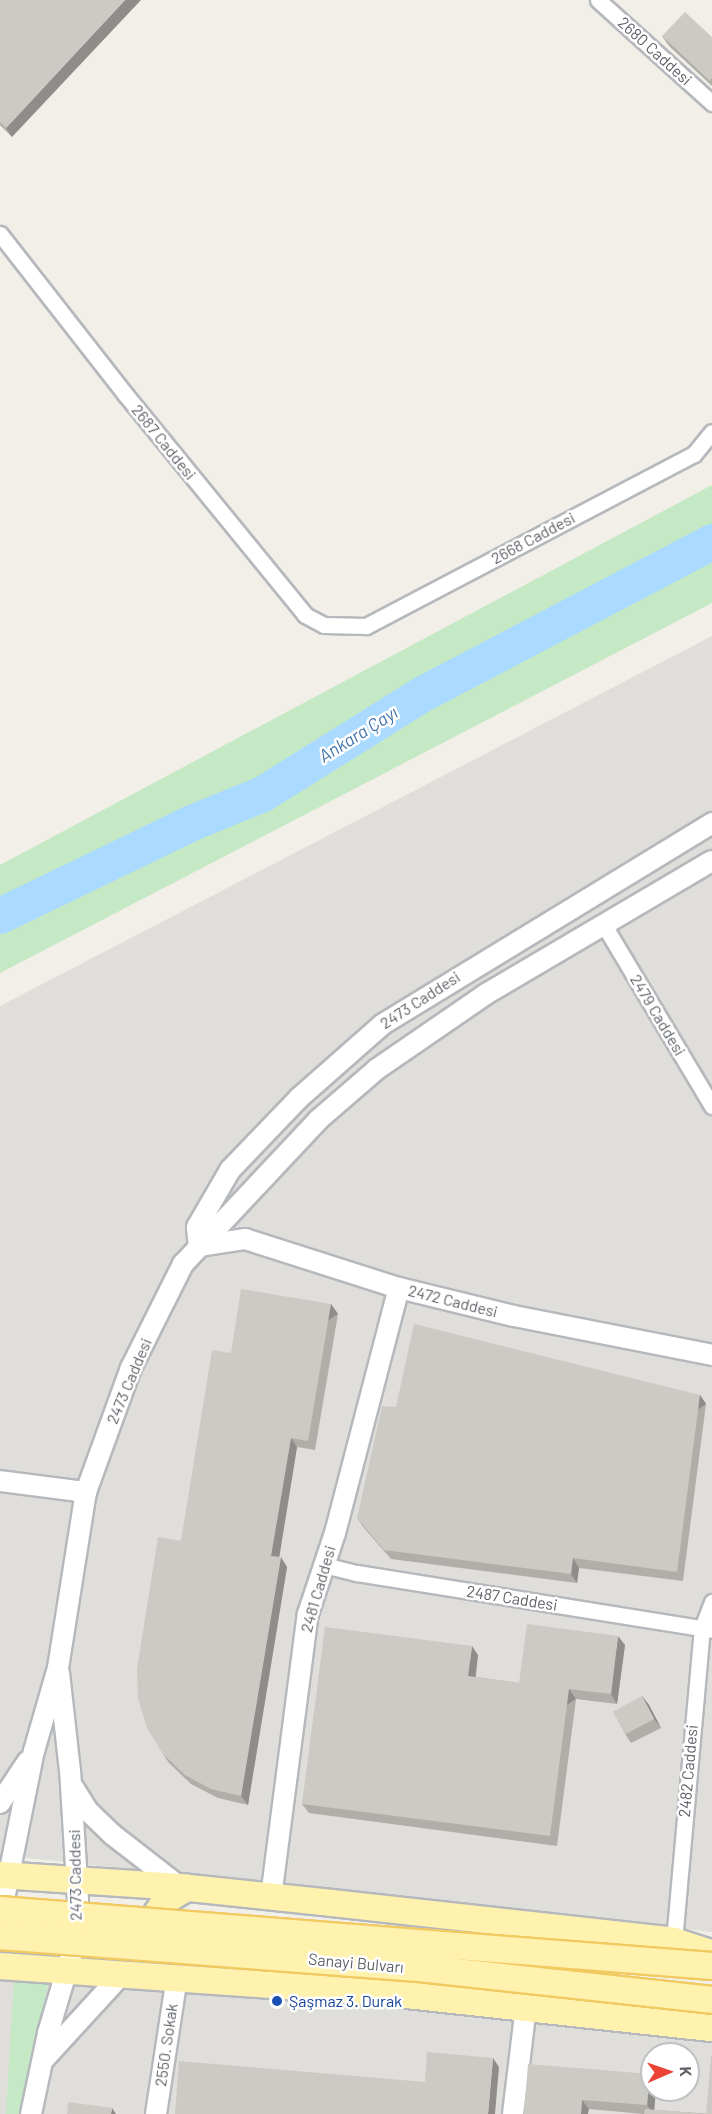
<!DOCTYPE html>
<html>
<head>
<meta charset="utf-8">
<style>
  body { margin:0 }
  #map { position:relative; width:712px; height:2114px; overflow:hidden; background:#f1efe8; font-family:Barlow,sans-serif }
  div>[style] { position:absolute }
  [style*='--x'] { left:calc(var(--x)*1px); top:calc(var(--y)*1px); width:calc(var(--w)*1px); rotate:calc(var(--a)*1deg) }
  .industrial>* { inset:0; background:#e0deda }
  .green>* { inset:0; background:#c5e8c5 }
  .river>* { height:36px; margin:-18px; padding:0 18px; transform-origin:18px; border-radius:18px; background:#aadaff }
  .roads { filter:drop-shadow(2px 0 #b5b8bc) drop-shadow(-2px 0 #b5b8bc) drop-shadow(0 2px #b5b8bc) drop-shadow(0 -2px #b5b8bc) }
  .minor>* { height:15px; margin:-7.5px; padding:0 7.5px; transform-origin:7.5px; border-radius:7.5px; background:#fff }
  .tertiary>* { height:20px; margin:-10px; padding:0 10px; transform-origin:10px; border-radius:10px; background:#fff }
  .primary>* { height:26px; margin:-13px; padding:0 13px; transform-origin:13px; border-radius:13px; background:#fff2af }
  .bridges { filter:drop-shadow(2px 0 #f2c960) drop-shadow(-2px 0 #f2c960) drop-shadow(0 2px #f2c960) drop-shadow(0 -2px #f2c960) }
  .primary-bridge>* { height:26px; margin:-13px; padding:0 13px; transform-origin:13px; border-radius:13px; background:#fff2af }
  .wall>* { inset:0; background:#afaea9 }
  .shaded-wall>* { inset:0; background:#8f8d8a; transform-origin:0 0 }
  .building>* { inset:0; background:#cccac5; transform-origin:0 0 }
  .dots>* { width:16px; height:16px; translate:-50% -50%; box-sizing:border-box; border:3px solid #fff; border-radius:50% }
  span { translate:-50% -50%; white-space:nowrap; text-align:center; line-height:1.15; -webkit-text-stroke:5px #fff; paint-order:stroke }
  .street-label { font-size:16px; color:#5f6368 }
  .transit-label { font-size:16px; color:#164399 }
  .left { translate:0 -50%; text-align:left }
  .water-label { font-size:18px; color:#4174aa; font-style:italic }
  .north { position:absolute; left:640px; top:2042px; width:60px; height:60px; box-sizing:border-box; background:#fff; border:2px solid #bfc1c3; border-radius:50%; rotate:88deg; font-size:16px; font-weight:700; line-height:24px; text-align:center; color:#5f6368 }
  .north::after { content:''; display:block; margin:auto; width:21px; height:27px; background:#ea4335; clip-path:polygon(50% 0,100% 100%,50% 72%,0 100%) }
</style>
</head>
<body>
<div id="map">
  <div class="industrial">
    <div style="clip-path:polygon(712px 636px,712px 1932px,0 1855px,0 1006px)"></div>
    <div style="clip-path:polygon(evenodd,199px 1962px,712px 2034px,712px 2114px,0 2114px,0 1964px,199px 1962px,652px 2054px,688px 2054px,688px 2090px,652px 2090px,652px 2054px)"></div>
  </div>
  <div class="green">
    <div style="clip-path:polygon(712px 485px,712px 603px,0 973px,0 865px)"></div>
    <div style="clip-path:polygon(14px 1980px,49px 1980px,19px 2114px,6px 2114px)"></div>
  </div>
  <div class="river">
    <div style="--x:0;--y:916;--w:213;--a:-25.8"></div>
    <div style="--x:192;--y:823;--w:77;--a:-22.2"></div>
    <div style="--x:263;--y:794;--w:189;--a:-32"></div>
    <div style="--x:423;--y:694;--w:327;--a:-27.7"></div>
  </div>
  <div class="roads">
    <div class="minor">
      <div style="--x:598;--y:0;--w:154;--a:42.1"></div>
      <div style="--x:0;--y:234;--w:203;--a:52"></div>
      <div style="--x:125;--y:394;--w:285;--a:50.8"></div>
      <div style="--x:305;--y:615;--w:21;--a:28"></div>
      <div style="--x:324;--y:625;--w:42;--a:1.4"></div>
      <div style="--x:366;--y:626;--w:370;--a:-27.7"></div>
      <div style="--x:694;--y:454;--w:28;--a:-51"></div>
      <div style="--x:604;--y:925;--w:211;--a:59.2"></div>
      <div style="--x:324;--y:1565;--w:34;--a:14"></div>
      <div style="--x:357;--y:1573;--w:360;--a:9.1"></div>
      <div style="--x:674;--y:1941;--w:314;--a:-84.9"></div>
      <div style="--x:702;--y:1628;--w:28;--a:-69"></div>
    </div>
    <div class="tertiary">
      <div style="--x:199;--y:1246;--w:47;--a:-8.7"></div>
      <div style="--x:245;--y:1239;--w:162;--a:17.7"></div>
      <div style="--x:399;--y:1288;--w:118;--a:13.7"></div>
      <div style="--x:514;--y:1316;--w:202;--a:11.1"></div>
      <div style="--x:199;--y:1247;--w:20;--a:-96"></div>
      <div style="--x:197;--y:1227;--w:66;--a:-59.9"></div>
      <div style="--x:230;--y:1170;--w:100;--a:-46.2"></div>
      <div style="--x:299;--y:1098;--w:112;--a:-41.4"></div>
      <div style="--x:383;--y:1024;--w:386;--a:-31.4"></div>
      <div style="--x:0;--y:1481;--w:87;--a:7.3"></div>
      <div style="--x:73;--y:1787;--w:28;--a:58"></div>
      <div style="--x:88;--y:1811;--w:35;--a:44"></div>
      <div style="--x:113;--y:1835;--w:85;--a:37.8"></div>
      <div style="--x:0;--y:1803;--w:50;--a:-56.3"></div>
      <div style="--x:271;--y:1897;--w:285;--a:-82.6"></div>
      <div style="--x:308;--y:1614;--w:85;--a:-71.6"></div>
      <div style="--x:335;--y:1533;--w:253;--a:-75.4"></div>
      <div style="--x:0;--y:1919;--w:171;--a:-78.6"></div>
      <div style="--x:34;--y:1751;--w:86;--a:-73.9"></div>
      <div style="--x:58;--y:1668;--w:178;--a:-81"></div>
      <div style="--x:86;--y:1492;--w:132;--a:-70.1"></div>
      <div style="--x:131;--y:1368;--w:116;--a:-63.4"></div>
      <div style="--x:183;--y:1264;--w:197;--a:-46.8"></div>
      <div style="--x:318;--y:1120;--w:78;--a:-40.8"></div>
      <div style="--x:377;--y:1069;--w:132;--a:-34.5"></div>
      <div style="--x:486;--y:994;--w:262;--a:-30.5"></div>
      <div style="--x:45;--y:2058;--w:113;--a:-47.5"></div>
      <div style="--x:31;--y:2114;--w:83;--a:-78.1"></div>
      <div style="--x:48;--y:2033;--w:80;--a:-73.4"></div>
      <div style="--x:71;--y:1956;--w:56;--a:-82.9"></div>
      <div style="--x:78;--y:1900;--w:129;--a:-93.5"></div>
      <div style="--x:70;--y:1771;--w:99;--a:-96.4"></div>
      <div style="--x:156;--y:2114;--w:139;--a:-81.3"></div>
      <div style="--x:513;--y:2114;--w:109;--a:-83.1"></div>
    </div>
    <div class="primary">
      <div style="--x:0;--y:1875;--w:180;--a:3.8"></div>
      <div style="--x:180;--y:1887;--w:153;--a:6"></div>
      <div style="--x:332;--y:1903;--w:344;--a:6.3"></div>
      <div style="--x:674;--y:1941;--w:40;--a:18"></div>
      <div style="--x:154;--y:1944;--w:31;--a:-84"></div>
      <div style="--x:157;--y:1913;--w:14;--a:-56"></div>
      <div style="--x:165;--y:1901;--w:26;--a:-31"></div>
      <div style="--x:0;--y:1966;--w:389;--a:4"></div>
      <div style="--x:388;--y:1993;--w:326;--a:6.2"></div>
    </div>
  </div>
  <div class="bridges">
    <div class="primary-bridge">
      <div style="--x:0;--y:1910;--w:714;--a:4.5"></div>
      <div style="--x:0;--y:1936;--w:429;--a:4.4"></div>
      <div style="--x:428;--y:1969;--w:286;--a:6.2"></div>
    </div>
  </div>
  <div class="wall">
    <div style="clip-path:polygon(0 0,12px 137px,0 125px)"></div>
    <div style="clip-path:polygon(662px 36px,712px 37px,712px 86px,669px 46px)"></div>
    <div style="clip-path:polygon(331px 1304px,338px 1314px,315px 1450px,297px 1447px,279px 1557px,287px 1567px,248px 1805px,218px 1798px,191px 1784px,169px 1763px,163px 1754px,181px 1541px,231px 1353px)"></div>
    <div style="clip-path:polygon(700px 1395px,706px 1404px,683px 1581px,579px 1568px,577px 1583px,391px 1559px,364px 1528px,357px 1518px,396px 1407px)"></div>
    <div style="clip-path:polygon(625px 1645px,617px 1704px,576px 1699px,557px 1846px,309px 1813px,302px 1804px,478px 1655px,476px 1677px,519px 1683px)"></div>
    <div style="clip-path:polygon(642px 1696px,649px 1705px,661px 1728px,631px 1743px,625px 1734px)"></div>
    <div style="clip-path:polygon(650px 2074px,652px 2077px,652px 2090px,654px 2110px,712px 2114px,644px 2114px,589px 2109px,524px 2114px)"></div>
  </div>
  <div class="shaded-wall">
    <div style="clip-path:polygon(125px 0,141px 0,12px 137px,6px 128px)"></div>
    <div style="left:331px;top:1304px;width:12px;height:139px;rotate:55deg"></div>
    <div style="left:700px;top:1395px;width:11px;height:178px;rotate:56deg"></div>
    <div style="clip-path:polygon(291px 1438px,297px 1447px,278px 1565px,271px 1556px)"></div>
    <div style="clip-path:polygon(281px 1557px,287px 1567px,248px 1805px,241px 1796px)"></div>
    <div style="clip-path:polygon(573px 1558px,579px 1568px,577px 1583px,571px 1574px)"></div>
    <div style="clip-path:polygon(618px 1636px,625px 1645px,617px 1704px,611px 1694px)"></div>
    <div style="clip-path:polygon(472px 1646px,478px 1655px,474px 1685px,468px 1676px)"></div>
    <div style="left:569px;top:1689px;width:12px;height:148px;rotate:55deg"></div>
    <div style="clip-path:polygon(642px 1696px,649px 1705px,661px 1728px,654px 1719px)"></div>
    <div style="clip-path:polygon(493px 2058px,499px 2067px,495px 2114px,488px 2114px)"></div>
    <div style="clip-path:polygon(650px 2074px,652px 2077px,652px 2090px,656px 2090px,654px 2114px,647px 2105px)"></div>
    <div style="clip-path:polygon(582px 2100px,589px 2109px,588px 2114px,581px 2114px)"></div>
    <div style="clip-path:polygon(112px 2108px,116px 2114px,111px 2114px)"></div>
  </div>
  <div class="building">
    <div style="clip-path:polygon(0 0,125px 0,6px 128px,0 122px)"></div>
    <div style="clip-path:polygon(685px 12px,712px 37px,712px 78px,710px 81px,662px 36px)"></div>
    <div style="clip-path:polygon(241px 1289px,331px 1304px,308px 1441px,291px 1438px,271px 1556px,281px 1557px,241px 1796px,211px 1789px,185px 1775px,163px 1754px,147px 1728px,138px 1699px,137px 1669px,158px 1537px,181px 1541px,212px 1350px,231px 1353px)"></div>
    <div style="clip-path:polygon(414px 1324px,700px 1395px,677px 1572px,573px 1558px,571px 1574px,384px 1550px,357px 1518px,382px 1406px,396px 1407px)"></div>
    <div style="clip-path:polygon(527px 1624px,618px 1636px,611px 1694px,569px 1689px,550px 1836px,302px 1804px,325px 1627px,472px 1646px,468px 1676px,519px 1683px)"></div>
    <div style="left:642px;top:1696px;width:26px;height:33px;rotate:62deg"></div>
    <div style="clip-path:polygon(427px 2052px,493px 2058px,488px 2114px,175px 2114px,179px 2061px,425px 2082px)"></div>
    <div style="clip-path:polygon(711px 2056px,712px 2056px,712px 2114px,644px 2114px,645px 2109px,706px 2114px)"></div>
    <div style="clip-path:polygon(528px 2064px,650px 2074px,647px 2105px,582px 2100px,581px 2114px,524px 2114px)"></div>
    <div style="clip-path:polygon(68px 2102px,112px 2108px,111px 2114px,67px 2114px)"></div>
  </div>
  <div class="dots">
    <div style="left:277px;top:2001px;background:#1a4fb4"></div>
  </div>
  <div class="street-label">
    <span style="left:655px;top:51px;rotate:42deg">2680 Caddesi</span>
    <span style="left:164px;top:442px;rotate:51deg">2687 Caddesi</span>
    <span style="left:533px;top:538px;rotate:-28deg">2668 Caddesi</span>
    <span style="left:420px;top:1000px;rotate:-33deg">2473 Caddesi</span>
    <span style="left:658px;top:1015px;rotate:59deg">2479 Caddesi</span>
    <span style="left:453px;top:1301px;rotate:14deg">2472 Caddesi</span>
    <span style="left:129px;top:1381px;rotate:-67deg">2473 Caddesi</span>
    <span style="left:318px;top:1589px;rotate:-74deg">2481 Caddesi</span>
    <span style="left:512px;top:1598px;rotate:9deg">2487 Caddesi</span>
    <span style="left:688px;top:1771px;rotate:-85deg">2482 Caddesi</span>
    <span style="left:75px;top:1875px;rotate:-91deg">2473 Caddesi</span>
    <span style="left:356px;top:1963px;rotate:5deg">Sanayi Bulvarı</span>
    <span style="left:166px;top:2045px;rotate:-82deg">2550. Sokak</span>
  </div>
  <div class="transit-label">
    <span class="left" style="left:289px;top:2001px">Şaşmaz 3. Durak</span>
  </div>
  <div class="water-label">
    <span style="left:358px;top:734px;rotate:-32deg">Ankara Çayı</span>
  </div>
  <div class="north">K</div>
</div>
</body>
</html>
